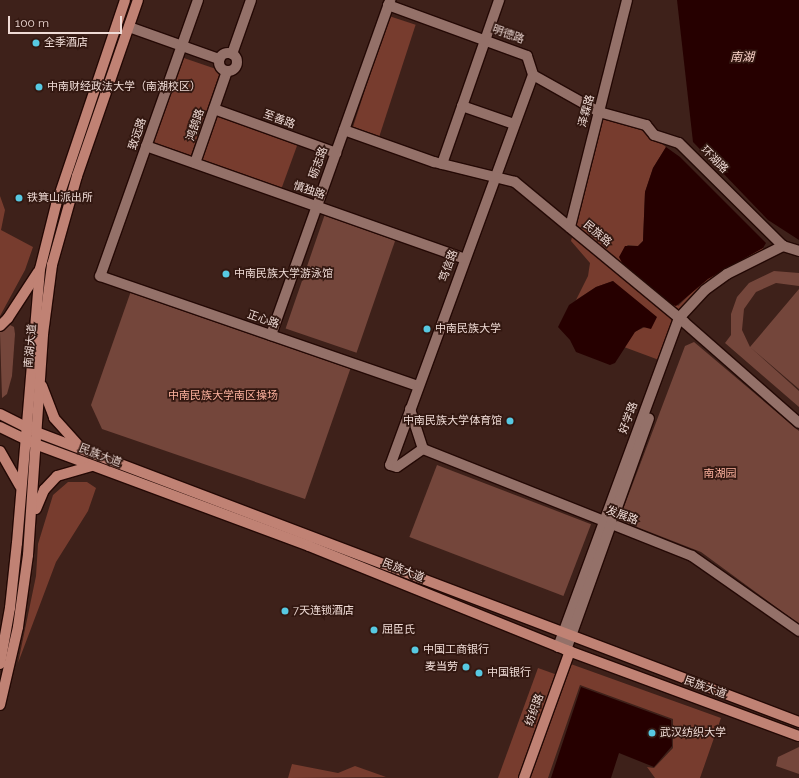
<!DOCTYPE html>
<html>
<head>
<meta charset="utf-8">
<style>
  body { margin:0 }
  #map { position:relative; width:799px; height:778px; overflow:hidden; background:#3e211a; font-family:Raleway,"Noto Sans SC",sans-serif }
  div>[style] { position:absolute }
  [style*='--x'] { left:calc(var(--x)*1px); top:calc(var(--y)*1px); width:calc(var(--w)*1px); rotate:calc(var(--a)*1deg) }
  .green>* { inset:0; background:#74463b; transform-origin:0 0 }
  .forest>* { inset:0; background:#773c2e; transform-origin:0 0 }
  .water>* { inset:0; background:#260000 }
  .roads { filter:drop-shadow(1px 0 #240905) drop-shadow(-1px 0 #240905) drop-shadow(0 1px #240905) drop-shadow(0 -1px #240905) }
  .minor>* { height:10px; margin:-5px; padding:0 5px; transform-origin:5px; border-radius:5px; background:#947169 }
  .minor>.ring { margin:-5px; padding:0; box-sizing:content-box; background:none; border:10px solid #947169; border-radius:50% }
  .major>* { height:10px; margin:-5px; padding:0 5px; transform-origin:5px; border-radius:5px; background:#c08274 }
  .dots>* { width:11px; height:11px; translate:-50% -50%; box-sizing:border-box; border:2px solid #331811; border-radius:50% }
  span { translate:-50% -50%; white-space:nowrap; text-align:center; line-height:1.15; -webkit-text-stroke:3.5px #331811; paint-order:stroke }
  .street-label { font-size:11px; color:#efdbd6 }
  .poi-label { font-size:11px; color:#efdbd6 }
  .left { translate:0 -50%; text-align:left }
  .right { translate:-100% -50%; text-align:right }
  .park-label { font-size:11px; color:#fbb09d }
  .water-label { font-size:12px; color:#fdd5cb; font-style:italic }
  .scale { position:absolute; left:8px; top:16px; width:114px; height:18px; box-sizing:border-box; border:2px solid #efdbd6; border-top:0; padding-left:5px; font-size:12px; line-height:14px; white-space:nowrap; color:#efdbd6; -webkit-text-stroke:3px #331811; paint-order:stroke }
</style>
</head>
<body>
<div id="map">
  <div class="green">
    <div style="left:325px;top:214px;width:75px;height:121px;rotate:19deg"></div>
    <div style="clip-path:polygon(774px 271px,799px 273px,799px 286px,776px 283px,756px 292px,744px 309px,742px 330px,750px 347px,799px 289px,799px 389px,750px 347px,799px 391px,799px 407px,725px 343px,731px 335px,731px 314px,737px 297px,749px 283px)"></div>
    <div style="clip-path:polygon(131px 291px,351px 367px,305px 499px,102px 429px,91px 405px)"></div>
    <div style="clip-path:polygon(10px 325px,14px 327px,15px 334px,12px 376px,7px 394px,2px 398px,0 332px)"></div>
    <div style="clip-path:polygon(694px 342px,799px 431px,799px 624px,701px 552px,619px 520px,685px 346px)"></div>
    <div style="left:437px;top:465px;width:165px;height:77px;rotate:21deg"></div>
    <div style="clip-path:polygon(799px 747px,799px 774px,776px 766px,778px 757px)"></div>
  </div>
  <div class="forest">
    <div style="left:389px;top:16px;width:28px;height:119px;rotate:18deg"></div>
    <div style="clip-path:polygon(181px 57px,216px 69px,219px 75px,190px 158px,151px 144px)"></div>
    <div style="left:216px;top:114px;width:87px;height:50px;rotate:20deg"></div>
    <div style="clip-path:polygon(602px 117px,642px 128px,666px 147px,653px 168px,645px 192px,643px 241px,638px 246px,627px 245px,678px 306px,698px 286px,718px 271px,757px 250px,763px 248px,764px 251px,701px 289px,659px 360px,624px 347px,634px 332px,645px 327px,613px 281px,596px 287px,576px 300px,588px 276px,590px 263px,571px 241px)"></div>
    <div style="clip-path:polygon(0 196px,5px 210px,1px 230px,33px 247px,25px 270px,0 316px)"></div>
    <div style="clip-path:polygon(68px 482px,87px 482px,96px 488px,88px 511px,56px 562px,18px 663px,36px 576px,38px 544px,53px 495px)"></div>
    <div style="clip-path:polygon(568px 663px,721px 718px,700px 778px,655px 778px,647px 767px,654px 768px,673px 748px,673px 719px,580px 685px,548px 778px,528px 778px)"></div>
    <div style="left:538px;top:668px;width:23px;height:117px;rotate:20deg"></div>
    <div style="clip-path:polygon(292px 764px,338px 773px,355px 766px,386px 777px,288px 778px)"></div>
  </div>
  <div class="water">
    <div style="clip-path:polygon(677px 0,799px 0,799px 240px,768px 220px,693px 142px)"></div>
    <div style="clip-path:polygon(666px 147px,680px 157px,766px 243px,763px 248px,708px 279px,676px 306px,669px 304px,623px 265px,619px 257px,625px 246px,638px 246px,643px 241px,645px 192px,653px 168px)"></div>
    <div style="clip-path:polygon(613px 281px,657px 317px,651px 329px,643px 327px,635px 332px,615px 363px,610px 365px,576px 352px,570px 340px,558px 327px,569px 305px,596px 287px)"></div>
    <div style="clip-path:polygon(581px 687px,671px 720px,672px 746px,654px 767px,619px 753px,611px 778px,551px 778px)"></div>
  </div>
  <div class="roads">
    <div class="minor">
      <div style="--x:198;--y:0;--w:293;--a:109.5"></div>
      <div style="--x:100;--y:276;--w:336;--a:19.1"></div>
      <div style="--x:388;--y:5;--w:148;--a:20.1"></div>
      <div style="--x:527;--y:56;--w:20;--a:72"></div>
      <div style="--x:533;--y:75;--w:415;--a:110.1"></div>
      <div style="--x:390;--y:465;--w:7;--a:16"></div>
      <div style="--x:397;--y:467;--w:32;--a:-35"></div>
      <div style="--x:129;--y:27;--w:96;--a:19.6"></div>
      <div class="ring" style="left:219px;top:53px;width:8px;height:8px"></div>
      <div style="--x:232;--y:54;--w:57;--a:-70.6"></div>
      <div style="--x:533;--y:75;--w:76;--a:29.3"></div>
      <div style="--x:599;--y:112;--w:49;--a:15.5"></div>
      <div style="--x:646;--y:125;--w:13;--a:51"></div>
      <div style="--x:654;--y:135;--w:26;--a:18"></div>
      <div style="--x:679;--y:143;--w:146;--a:44.7"></div>
      <div style="--x:783;--y:246;--w:17;--a:17"></div>
      <div style="--x:462;--y:106;--w:55;--a:19.1"></div>
      <div style="--x:214;--y:109;--w:130;--a:19.8"></div>
      <div style="--x:344;--y:130;--w:96;--a:19.6"></div>
      <div style="--x:434;--y:162;--w:83;--a:13.9"></div>
      <div style="--x:515;--y:182;--w:219;--a:39.6"></div>
      <div style="--x:684;--y:322;--w:153;--a:41.3"></div>
      <div style="--x:146;--y:146;--w:338;--a:19.5"></div>
      <div style="--x:195;--y:163;--w:97;--a:-70.8"></div>
      <div style="--x:442;--y:164;--w:174;--a:-70.8"></div>
      <div style="--x:570;--y:227;--w:234;--a:-75.9"></div>
      <div style="--x:271;--y:335;--w:356;--a:-70.4"></div>
      <div style="--x:410;--y:409;--w:42;--a:72"></div>
      <div style="--x:423;--y:449;--w:289;--a:21.7"></div>
      <div style="--x:692;--y:556;--w:131;--a:35"></div>
      <div style="--x:558;--y:647;--w:351;--a:-69.8"></div>
      <div style="--x:679;--y:318;--w:38;--a:-47"></div>
      <div style="--x:705;--y:290;--w:27;--a:-36"></div>
      <div style="--x:727;--y:274;--w:63;--a:-26.6"></div>
      <div style="--x:566;--y:650;--w:246;--a:-70.3"></div>
    </div>
    <div class="major">
      <div style="--x:0;--y:326;--w:11;--a:-45"></div>
      <div style="--x:8;--y:318;--w:55;--a:-56.9"></div>
      <div style="--x:42;--y:386;--w:34;--a:69"></div>
      <div style="--x:54;--y:418;--w:38;--a:48"></div>
      <div style="--x:0;--y:414;--w:40;--a:26.6"></div>
      <div style="--x:36;--y:432;--w:816;--a:20.81"></div>
      <div style="--x:0;--y:427;--w:39;--a:26"></div>
      <div style="--x:35;--y:444;--w:292;--a:20.4"></div>
      <div style="--x:309;--y:546;--w:277;--a:22"></div>
      <div style="--x:566;--y:650;--w:248;--a:20.3"></div>
      <div style="--x:0;--y:451;--w:40;--a:60.3"></div>
      <div style="--x:36;--y:509;--w:21;--a:-67"></div>
      <div style="--x:44;--y:490;--w:19;--a:-47"></div>
      <div style="--x:57;--y:476;--w:37;--a:-16"></div>
      <div style="--x:0;--y:664;--w:57;--a:-79.9"></div>
      <div style="--x:10;--y:608;--w:65;--a:-83.9"></div>
      <div style="--x:17;--y:543;--w:275;--a:-85.2"></div>
      <div style="--x:40;--y:269;--w:66;--a:-76"></div>
      <div style="--x:56;--y:205;--w:216;--a:-71.4"></div>
      <div style="--x:0;--y:705;--w:80;--a:-77"></div>
      <div style="--x:18;--y:627;--w:73;--a:-82.1"></div>
      <div style="--x:28;--y:555;--w:222;--a:-86.1"></div>
      <div style="--x:43;--y:334;--w:70;--a:-82.6"></div>
      <div style="--x:52;--y:265;--w:92;--a:-74.3"></div>
      <div style="--x:77;--y:176;--w:186;--a:-70.9"></div>
      <div style="--x:524;--y:778;--w:135;--a:-70.1"></div>
    </div>
  </div>
  <div class="dots">
    <div style="left:36px;top:43px;background:#57c9e2"></div>
    <div style="left:39px;top:87px;background:#57c9e2"></div>
    <div style="left:19px;top:198px;background:#57c9e2"></div>
    <div style="left:226px;top:274px;background:#57c9e2"></div>
    <div style="left:427px;top:329px;background:#57c9e2"></div>
    <div style="left:510px;top:421px;background:#57c9e2"></div>
    <div style="left:285px;top:611px;background:#57c9e2"></div>
    <div style="left:374px;top:630px;background:#57c9e2"></div>
    <div style="left:415px;top:650px;background:#57c9e2"></div>
    <div style="left:466px;top:667px;background:#57c9e2"></div>
    <div style="left:479px;top:673px;background:#57c9e2"></div>
    <div style="left:652px;top:733px;background:#57c9e2"></div>
  </div>
  <div class="street-label">
    <span style="left:508px;top:35px;rotate:20deg">明德路</span>
    <span style="left:587px;top:111px;rotate:-75deg">泽霖路</span>
    <span style="left:279px;top:120px;rotate:20deg">至善路</span>
    <span style="left:196px;top:125px;rotate:-71deg">鸿鹄路</span>
    <span style="left:138px;top:134px;rotate:-71deg">致远路</span>
    <span style="left:714px;top:160px;rotate:45deg">环湖路</span>
    <span style="left:319px;top:163px;rotate:-70deg">砺志路</span>
    <span style="left:309px;top:191px;rotate:19deg">慎独路</span>
    <span style="left:597px;top:234px;rotate:40deg">民族路</span>
    <span style="left:449px;top:266px;rotate:-70deg">笃信路</span>
    <span style="left:263px;top:320px;rotate:19deg">正心路</span>
    <span style="left:31px;top:346px;rotate:-85deg">南湖大道</span>
    <span style="left:629px;top:418px;rotate:-70deg">好学路</span>
    <span style="left:100px;top:456px;rotate:21deg">民族大道</span>
    <span style="left:622px;top:516px;rotate:20deg">发展路</span>
    <span style="left:403px;top:571px;rotate:22deg">民族大道</span>
    <span style="left:705px;top:688px;rotate:20deg">民族大道</span>
    <span style="left:535px;top:710px;rotate:-70deg">纺织路</span>
  </div>
  <div class="poi-label">
    <span class="left" style="left:44px;top:43px">全季酒店</span>
    <span class="left" style="left:47px;top:87px">中南财经政法大学（南湖校区）</span>
    <span class="left" style="left:27px;top:198px">铁箕山派出所</span>
    <span class="left" style="left:234px;top:274px">中南民族大学游泳馆</span>
    <span class="left" style="left:435px;top:329px">中南民族大学</span>
    <span class="right" style="left:502px;top:421px">中南民族大学体育馆</span>
    <span class="left" style="left:293px;top:611px">7天连锁酒店</span>
    <span class="left" style="left:382px;top:630px">屈臣氏</span>
    <span class="left" style="left:423px;top:650px">中国工商银行</span>
    <span class="right" style="left:458px;top:667px">麦当劳</span>
    <span class="left" style="left:487px;top:673px">中国银行</span>
    <span class="left" style="left:660px;top:733px">武汉纺织大学</span>
  </div>
  <div class="park-label">
    <span style="left:223px;top:396px">中南民族大学南区操场</span>
    <span style="left:720px;top:474px">南湖园</span>
  </div>
  <div class="water-label">
    <span style="left:742px;top:58px">南湖</span>
  </div>
  <div class="scale">100 m</div>
</div>
</body>
</html>
